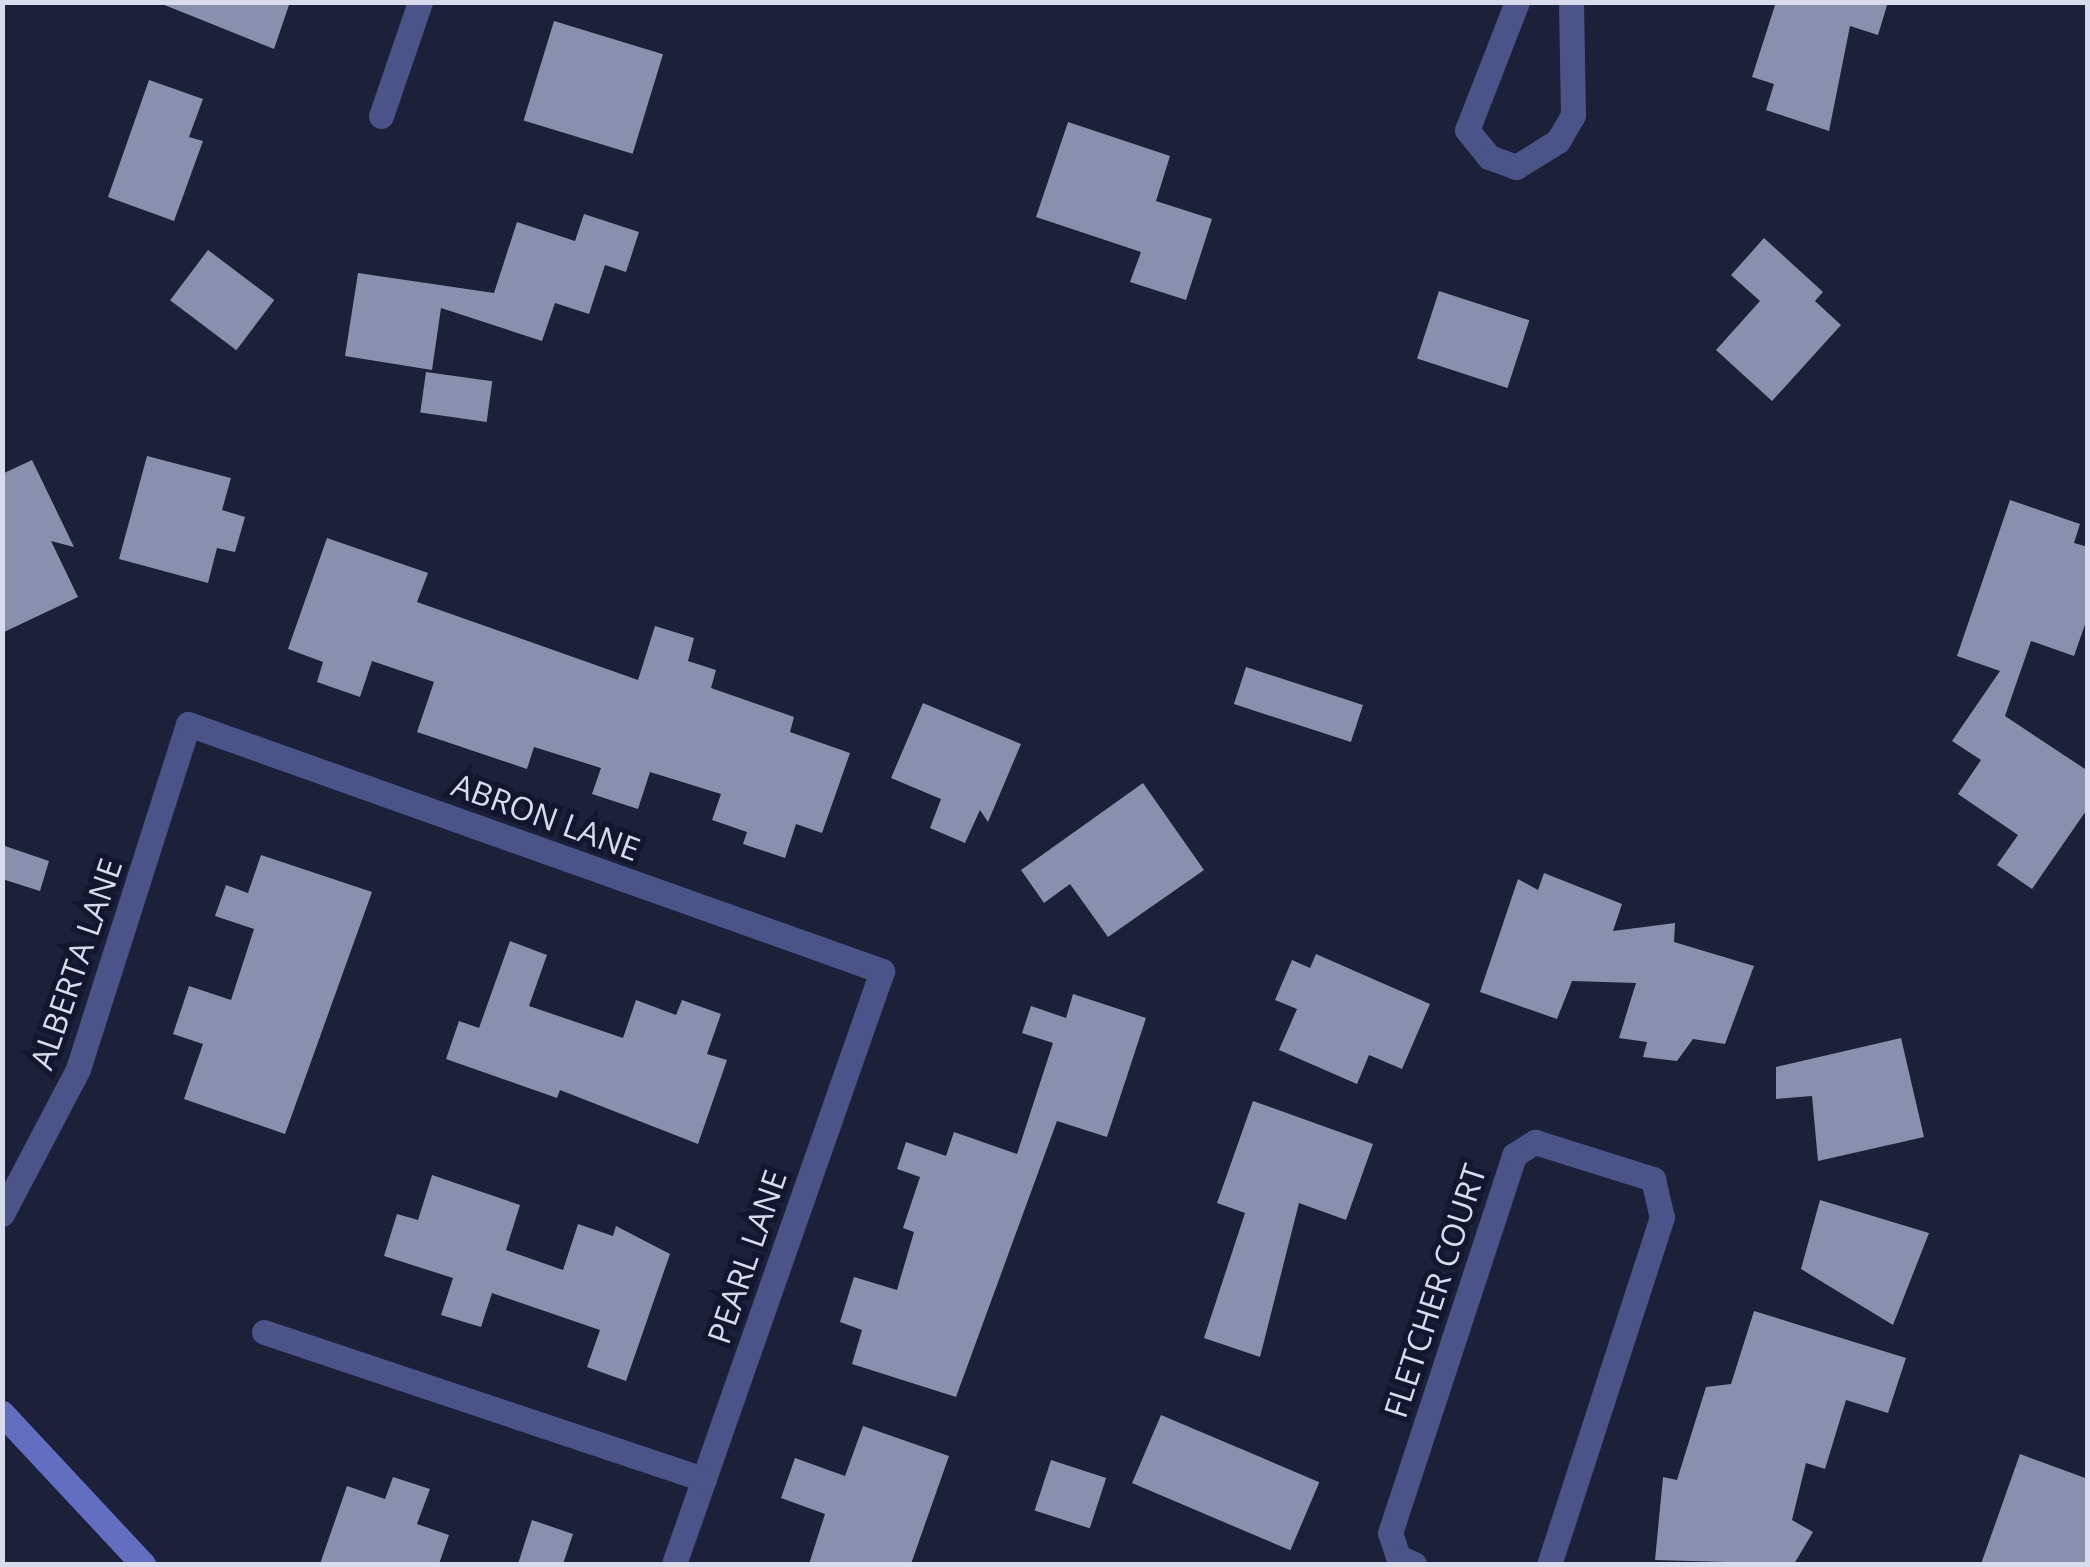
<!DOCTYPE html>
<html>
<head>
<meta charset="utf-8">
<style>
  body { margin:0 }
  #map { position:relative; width:2090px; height:1567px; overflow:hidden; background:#1c2038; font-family:"Open Sans",sans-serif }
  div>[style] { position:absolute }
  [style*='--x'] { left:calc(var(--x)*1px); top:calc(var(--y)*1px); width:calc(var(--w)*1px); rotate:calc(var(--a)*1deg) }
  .building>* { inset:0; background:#8990ae; transform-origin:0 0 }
  .street>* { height:25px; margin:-12.5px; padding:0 12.5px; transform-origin:12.5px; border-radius:12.5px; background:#4b5488 }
  .secondary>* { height:25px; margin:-12.5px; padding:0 12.5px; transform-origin:12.5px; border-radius:12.5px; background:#626ec2 }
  span { translate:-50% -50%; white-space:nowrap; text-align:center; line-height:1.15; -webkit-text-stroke:10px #13162e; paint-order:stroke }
  .street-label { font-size:32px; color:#d7dbec }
  .frame { position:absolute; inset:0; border:5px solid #d7dbec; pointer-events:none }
</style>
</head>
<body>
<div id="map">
  <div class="building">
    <div style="clip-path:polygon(157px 2px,290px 2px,274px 49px)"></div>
    <div style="clip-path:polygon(1776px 2px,1888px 2px,1878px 35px,1850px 26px,1829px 131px,1766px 110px,1774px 84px,1752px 77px)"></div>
    <div style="left:554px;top:21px;width:114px;height:104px;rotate:17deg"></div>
    <div style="clip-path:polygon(149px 80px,203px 99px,189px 137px,203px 141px,174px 221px,108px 197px)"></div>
    <div style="clip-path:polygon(1068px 122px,1170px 156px,1156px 201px,1212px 219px,1186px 300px,1130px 282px,1141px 252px,1036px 217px)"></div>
    <div style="clip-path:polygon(584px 214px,639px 232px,626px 272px,605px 265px,589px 314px,555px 303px,542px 341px,441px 308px,432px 370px,345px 356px,358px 273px,494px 293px,517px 222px,575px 241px)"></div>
    <div style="clip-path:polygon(1764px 238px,1823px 292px,1815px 301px,1841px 325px,1772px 401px,1716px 350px,1760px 301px,1731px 275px)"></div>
    <div style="left:208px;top:250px;width:83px;height:63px;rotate:37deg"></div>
    <div style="left:1439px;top:291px;width:95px;height:71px;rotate:18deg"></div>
    <div style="left:426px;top:372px;width:67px;height:41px;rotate:8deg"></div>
    <div style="clip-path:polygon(147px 456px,231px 478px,222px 510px,245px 517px,235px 552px,217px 548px,208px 583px,119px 559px)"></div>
    <div style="clip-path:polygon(32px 460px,74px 547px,51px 541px,78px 597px,2px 633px,2px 474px)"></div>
    <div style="clip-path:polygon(2010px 500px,2080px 524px,2074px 543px,2088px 547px,2088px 616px,2074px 656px,2031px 641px,2005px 716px,2088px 771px,2088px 808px,2032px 889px,1997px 865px,2018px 835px,1958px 794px,1981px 760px,1952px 741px,2000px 671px,1957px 656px)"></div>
    <div style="clip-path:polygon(327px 538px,428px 573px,417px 602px,638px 680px,655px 626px,694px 638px,688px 661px,716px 670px,711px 688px,794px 717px,790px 732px,850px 753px,822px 833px,796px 824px,785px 858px,743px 844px,747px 832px,712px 820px,721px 794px,650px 772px,638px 809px,592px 794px,601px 768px,534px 747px,527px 769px,417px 732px,434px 682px,372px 661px,360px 697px,317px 682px,323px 662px,288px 649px)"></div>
    <div style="left:1246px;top:667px;width:123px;height:39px;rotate:18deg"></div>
    <div style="clip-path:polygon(923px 703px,1021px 744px,988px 822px,980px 810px,965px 843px,930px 828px,941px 799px,891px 778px)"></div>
    <div style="clip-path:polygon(1143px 783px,1204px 870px,1108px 937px,1070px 884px,1044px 903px,1021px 870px)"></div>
    <div style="clip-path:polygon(2px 845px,49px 861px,40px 891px,2px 879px)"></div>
    <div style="clip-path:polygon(261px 855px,372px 892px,285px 1134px,184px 1099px,203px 1044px,173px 1034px,189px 986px,231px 1000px,254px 929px,215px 916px,226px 885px,248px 893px)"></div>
    <div style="clip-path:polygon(1544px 873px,1622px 904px,1613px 931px,1675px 923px,1674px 942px,1754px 966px,1725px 1044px,1693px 1039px,1677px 1061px,1643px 1057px,1647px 1042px,1619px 1038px,1636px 983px,1572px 981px,1557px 1019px,1480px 992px,1518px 879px,1538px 890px)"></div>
    <div style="clip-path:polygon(510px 941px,547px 955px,529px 1006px,623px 1038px,636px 1000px,676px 1015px,682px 1000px,721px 1014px,707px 1054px,727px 1060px,698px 1144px,560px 1090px,557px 1098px,446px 1059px,459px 1021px,479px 1028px)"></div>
    <div style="clip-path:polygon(1316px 954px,1430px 1004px,1402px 1069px,1369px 1055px,1357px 1084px,1279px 1050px,1297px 1009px,1275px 1000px,1292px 960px,1310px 968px)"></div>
    <div style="clip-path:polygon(1073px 994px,1146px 1018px,1107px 1137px,1057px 1121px,956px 1397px,852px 1364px,862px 1330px,840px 1322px,854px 1277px,897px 1290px,914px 1232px,903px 1228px,920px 1177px,897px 1169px,906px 1142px,946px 1156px,954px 1132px,1017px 1154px,1053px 1043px,1022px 1033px,1031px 1006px,1066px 1018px)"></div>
    <div style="clip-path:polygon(1901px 1038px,1924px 1137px,1818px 1161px,1812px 1096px,1776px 1099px,1776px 1067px)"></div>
    <div style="clip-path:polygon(1253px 1101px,1373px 1144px,1346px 1220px,1299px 1203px,1260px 1357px,1204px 1338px,1245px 1213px,1217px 1203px)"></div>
    <div style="clip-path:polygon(432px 1175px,520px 1205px,506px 1250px,563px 1270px,578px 1224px,613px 1236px,616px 1226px,670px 1254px,626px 1381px,587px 1367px,600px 1330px,492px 1293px,481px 1327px,441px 1315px,453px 1278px,384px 1256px,397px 1214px,418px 1220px)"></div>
    <div style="clip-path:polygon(1820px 1200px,1929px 1233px,1893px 1325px,1801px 1269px)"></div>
    <div style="clip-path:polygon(1754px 1311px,1906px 1358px,1888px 1413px,1846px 1400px,1825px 1469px,1806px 1463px,1792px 1520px,1813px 1532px,1794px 1564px,1655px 1560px,1663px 1477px,1677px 1480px,1706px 1387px,1731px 1384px)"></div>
    <div style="left:1161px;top:1415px;width:172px;height:74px;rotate:23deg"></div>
    <div style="clip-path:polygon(863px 1426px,949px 1456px,911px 1564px,809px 1564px,825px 1514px,781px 1498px,795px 1458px,845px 1476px)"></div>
    <div style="clip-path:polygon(2020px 1454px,2088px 1479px,2088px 1564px,1981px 1564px)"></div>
    <div style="left:1051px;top:1460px;width:58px;height:53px;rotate:18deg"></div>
    <div style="clip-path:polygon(393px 1477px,430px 1489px,417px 1524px,449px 1535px,439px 1564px,320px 1564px,347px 1486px,385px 1499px)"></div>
    <div style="clip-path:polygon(532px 1520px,573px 1534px,563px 1564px,518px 1564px)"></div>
  </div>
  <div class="street">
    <div style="--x:1517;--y:2;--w:137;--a:111.3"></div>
    <div style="--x:1467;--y:130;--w:35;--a:51"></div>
    <div style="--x:1489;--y:157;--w:29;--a:20"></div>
    <div style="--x:1516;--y:167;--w:49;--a:-31.8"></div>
    <div style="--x:1558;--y:141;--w:30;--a:-60"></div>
    <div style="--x:1573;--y:115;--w:113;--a:-91"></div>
    <div style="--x:381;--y:116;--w:120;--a:-71.1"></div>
    <div style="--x:2;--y:1214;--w:164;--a:-62.3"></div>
    <div style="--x:78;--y:1069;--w:362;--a:-72.3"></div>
    <div style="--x:188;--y:724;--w:737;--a:19.59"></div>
    <div style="--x:882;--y:971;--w:628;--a:109.33"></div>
    <div style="--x:264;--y:1332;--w:464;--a:18.5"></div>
    <div style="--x:1414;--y:1564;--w:17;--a:-156"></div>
    <div style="--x:1398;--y:1557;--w:25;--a:-108"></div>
    <div style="--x:1390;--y:1533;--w:398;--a:-71.8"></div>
    <div style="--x:1514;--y:1155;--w:25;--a:-32"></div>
    <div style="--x:1535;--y:1142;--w:124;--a:17.4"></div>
    <div style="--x:1653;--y:1179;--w:39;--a:77"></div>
    <div style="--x:1662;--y:1217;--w:365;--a:108"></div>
  </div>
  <div class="secondary">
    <div style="--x:2;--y:1413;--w:207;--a:47"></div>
  </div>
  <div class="street-label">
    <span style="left:546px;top:817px;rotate:20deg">ABRON LANE</span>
    <span style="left:76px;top:964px;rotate:-71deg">ALBERTA LANE</span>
    <span style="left:747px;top:1257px;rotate:-71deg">PEARL LANE</span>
    <span style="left:1435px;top:1291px;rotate:-72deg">FLETCHER COURT</span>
  </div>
  <div class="frame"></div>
</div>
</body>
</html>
